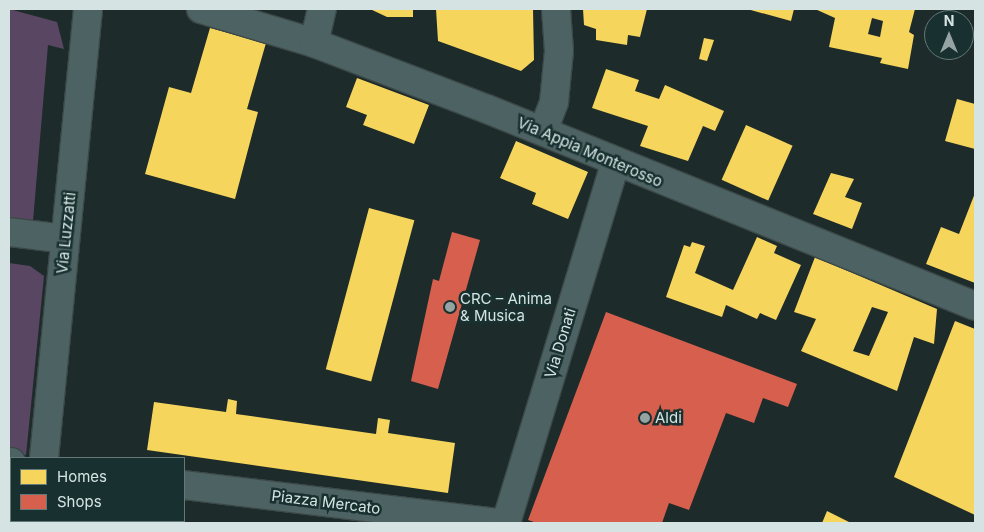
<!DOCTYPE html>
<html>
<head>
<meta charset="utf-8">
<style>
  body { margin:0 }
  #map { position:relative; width:984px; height:532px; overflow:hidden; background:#1e2b2b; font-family:Inter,sans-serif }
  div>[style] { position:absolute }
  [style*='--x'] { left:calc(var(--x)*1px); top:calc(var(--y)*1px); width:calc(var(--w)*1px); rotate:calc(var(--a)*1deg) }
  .green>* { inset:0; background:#594662 }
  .homes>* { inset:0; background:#f6d55c; transform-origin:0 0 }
  .shops>* { inset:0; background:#d6604d }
  .roads { filter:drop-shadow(1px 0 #3c4848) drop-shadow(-1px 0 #3c4848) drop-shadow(0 1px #3c4848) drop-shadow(0 -1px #3c4848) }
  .minor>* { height:28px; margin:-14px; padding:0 14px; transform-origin:14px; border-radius:14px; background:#4d6262 }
  .dots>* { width:14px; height:14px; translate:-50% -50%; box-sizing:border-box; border:2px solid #183130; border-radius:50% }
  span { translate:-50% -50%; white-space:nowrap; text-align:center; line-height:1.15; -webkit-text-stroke:5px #183130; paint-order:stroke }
  .street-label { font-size:15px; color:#d5e4e3 }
  .poi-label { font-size:15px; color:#d5e4e3 }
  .left { translate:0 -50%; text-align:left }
  .frame { position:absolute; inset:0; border:10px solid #d5e4e3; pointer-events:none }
  .legend { position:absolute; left:10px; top:457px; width:175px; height:65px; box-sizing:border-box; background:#183130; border:1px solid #647978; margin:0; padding:6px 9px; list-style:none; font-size:15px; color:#d5e4e3 }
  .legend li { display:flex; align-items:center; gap:10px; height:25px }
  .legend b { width:25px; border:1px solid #647978 }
  .north { position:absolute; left:924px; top:10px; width:50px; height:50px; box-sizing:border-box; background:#183130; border:1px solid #647978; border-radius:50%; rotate:0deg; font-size:14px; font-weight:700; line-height:20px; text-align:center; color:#d5e4e3 }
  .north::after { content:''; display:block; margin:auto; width:18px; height:22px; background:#95a3a3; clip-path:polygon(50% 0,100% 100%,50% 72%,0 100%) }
</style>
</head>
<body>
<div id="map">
  <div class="green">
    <div style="clip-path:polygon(9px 9px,57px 22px,64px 49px,48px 45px,33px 221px,9px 218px)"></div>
    <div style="clip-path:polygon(9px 263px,30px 266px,44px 276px,26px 455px,9px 452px)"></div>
  </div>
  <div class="homes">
    <div style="clip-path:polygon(370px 9px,413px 9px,413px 17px,387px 17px)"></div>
    <div style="clip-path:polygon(436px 9px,533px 9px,534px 60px,521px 71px,438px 41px)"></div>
    <div style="clip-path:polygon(583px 9px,647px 9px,640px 37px,628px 35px,627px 45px,596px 40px,596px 29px,584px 25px)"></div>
    <div style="clip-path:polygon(747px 9px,794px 9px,791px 21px)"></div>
    <div style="clip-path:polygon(evenodd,815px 9px,915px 9px,909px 32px,914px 35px,908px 69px,880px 63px,882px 58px,829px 47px,835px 18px,815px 9px,872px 18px,883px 21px,880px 37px,868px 34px,872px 18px)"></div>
    <div style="clip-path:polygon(210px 28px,266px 43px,247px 109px,258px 112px,235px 199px,145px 174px,169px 87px,191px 93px)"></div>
    <div style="clip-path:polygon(704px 38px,714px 40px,707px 61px,699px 59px)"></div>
    <div style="clip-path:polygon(606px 69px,639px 80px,635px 91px,659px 99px,665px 85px,724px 111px,715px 131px,703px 126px,688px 161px,640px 146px,648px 126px,592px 108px)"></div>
    <div style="clip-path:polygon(357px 78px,429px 105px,414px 144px,363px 125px,367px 115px,346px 107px)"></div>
    <div style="clip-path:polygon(957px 99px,975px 104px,975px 149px,945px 141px)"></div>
    <div style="left:746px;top:125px;width:51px;height:60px;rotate:24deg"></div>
    <div style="clip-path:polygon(516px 141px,588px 172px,568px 219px,532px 204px,536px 193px,500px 178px)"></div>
    <div style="clip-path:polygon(831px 173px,854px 179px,845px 197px,862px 203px,852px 229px,813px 214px)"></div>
    <div style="clip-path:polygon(975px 193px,975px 283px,926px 264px,941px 227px,959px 234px)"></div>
    <div style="left:369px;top:208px;width:47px;height:167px;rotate:15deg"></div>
    <div style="clip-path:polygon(757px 237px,777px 246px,774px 253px,801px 265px,776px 320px,760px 313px,757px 319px,726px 305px,722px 317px,666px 297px,684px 245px,690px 247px,692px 242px,705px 246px,695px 273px,733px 290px)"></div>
    <div style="clip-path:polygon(evenodd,815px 257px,937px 309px,934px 344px,914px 337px,897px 391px,801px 351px,816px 319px,794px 312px,815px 257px,872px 307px,888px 312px,869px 356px,853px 351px,872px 307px)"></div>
    <div style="clip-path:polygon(955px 321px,975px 329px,975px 515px,894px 477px)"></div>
    <div style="clip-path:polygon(228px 399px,237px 401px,236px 414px,376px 434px,378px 418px,390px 420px,388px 433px,455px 443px,448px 493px,147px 450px,154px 402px,226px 412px)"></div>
    <div style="clip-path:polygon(827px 511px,851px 523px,822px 523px)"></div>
  </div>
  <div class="shops">
    <div style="clip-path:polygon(452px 232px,480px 240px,438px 389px,411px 381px,433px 279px,439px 281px)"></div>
    <div style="clip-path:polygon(606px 312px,797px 384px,788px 407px,763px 398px,754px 423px,726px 413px,689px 510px,669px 503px,662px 523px,537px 523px,528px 520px)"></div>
  </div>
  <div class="roads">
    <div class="minor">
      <div style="--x:201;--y:9;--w:118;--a:16.7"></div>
      <div style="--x:314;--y:43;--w:185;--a:20.9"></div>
      <div style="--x:487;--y:109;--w:526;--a:21.98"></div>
      <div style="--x:314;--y:43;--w:35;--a:-77"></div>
      <div style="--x:543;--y:131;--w:31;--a:-69"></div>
      <div style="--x:554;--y:102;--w:51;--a:-84.4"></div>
      <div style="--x:559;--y:51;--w:42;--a:-94.1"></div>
      <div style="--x:9;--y:232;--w:56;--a:7.1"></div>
      <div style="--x:44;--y:458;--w:451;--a:-84.4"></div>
      <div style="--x:9;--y:462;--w:2;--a:0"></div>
      <div style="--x:184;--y:485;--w:316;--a:6.9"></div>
      <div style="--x:506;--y:523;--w:375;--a:-73.1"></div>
    </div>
  </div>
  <div class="dots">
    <div style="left:450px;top:307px;background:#95a3a3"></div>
    <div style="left:645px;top:418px;background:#95a3a3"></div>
  </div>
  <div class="street-label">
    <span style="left:590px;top:152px;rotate:23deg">Via Appia Monterosso</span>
    <span style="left:66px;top:233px;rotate:-84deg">Via Luzzatti</span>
    <span style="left:560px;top:343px;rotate:-73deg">Via Donati</span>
    <span style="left:326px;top:502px;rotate:7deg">Piazza Mercato</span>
  </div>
  <div class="poi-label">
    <span class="left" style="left:460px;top:307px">CRC – Anima<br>&amp; Musica</span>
    <span class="left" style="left:655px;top:418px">Aldi</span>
  </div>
  <div class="frame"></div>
  <ul class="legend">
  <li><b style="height:14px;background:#f6d55c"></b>Homes</li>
  <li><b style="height:14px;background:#d6604d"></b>Shops</li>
  </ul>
  <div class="north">N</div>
</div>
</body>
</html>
